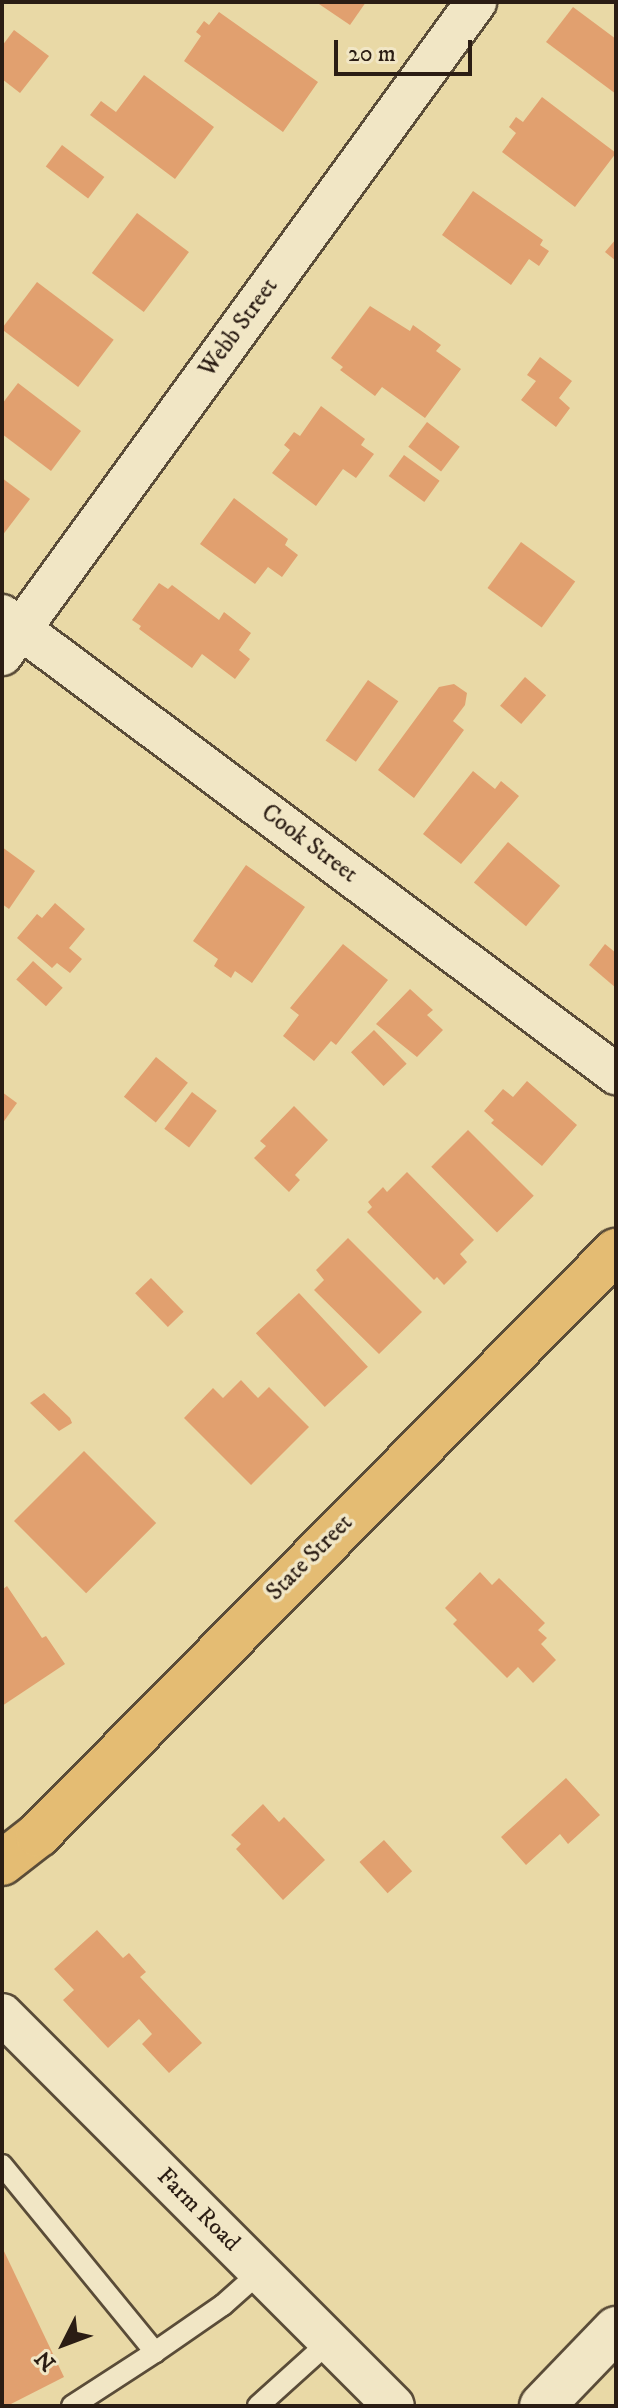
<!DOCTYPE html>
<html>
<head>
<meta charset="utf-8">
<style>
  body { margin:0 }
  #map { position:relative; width:618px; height:2408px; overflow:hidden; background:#e9d9a6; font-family:"IM FELL DW Pica",serif }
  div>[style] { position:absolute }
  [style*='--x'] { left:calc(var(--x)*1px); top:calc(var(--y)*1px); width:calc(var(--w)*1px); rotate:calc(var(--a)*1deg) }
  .building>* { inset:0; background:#e1a06f; transform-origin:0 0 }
  .roads { filter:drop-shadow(2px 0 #5a4c38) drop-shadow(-2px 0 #5a4c38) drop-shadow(0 2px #5a4c38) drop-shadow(0 -2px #5a4c38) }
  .lane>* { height:20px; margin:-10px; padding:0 10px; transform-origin:10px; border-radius:10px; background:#f1e6c5 }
  .street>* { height:40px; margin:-20px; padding:0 20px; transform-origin:20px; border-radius:20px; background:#f1e6c5 }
  .secondary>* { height:44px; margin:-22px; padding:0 22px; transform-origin:22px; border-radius:22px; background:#f1e6c5 }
  .primary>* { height:44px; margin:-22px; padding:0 22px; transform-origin:22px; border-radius:22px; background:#e4bc73 }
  span { translate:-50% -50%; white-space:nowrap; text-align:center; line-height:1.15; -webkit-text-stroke:7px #f1e6c5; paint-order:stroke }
  .street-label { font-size:24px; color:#2b1d14 }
  .frame { position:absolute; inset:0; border:4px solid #2b1d14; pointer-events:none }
  .north { position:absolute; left:24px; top:2304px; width:80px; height:80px; -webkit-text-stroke:6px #f1e6c5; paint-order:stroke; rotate:228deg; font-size:22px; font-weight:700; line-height:32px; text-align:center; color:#2b1d14 }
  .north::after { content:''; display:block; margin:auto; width:28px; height:36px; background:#2b1d14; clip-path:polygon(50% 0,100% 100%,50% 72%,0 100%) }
  .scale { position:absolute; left:334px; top:40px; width:138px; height:36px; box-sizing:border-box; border:4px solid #2b1d14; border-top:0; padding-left:10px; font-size:24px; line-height:28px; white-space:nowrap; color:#2b1d14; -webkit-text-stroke:6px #f1e6c5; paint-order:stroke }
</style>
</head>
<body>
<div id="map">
  <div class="building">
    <div style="clip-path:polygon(316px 2px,366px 2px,350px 25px)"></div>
    <div style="clip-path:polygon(573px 7px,616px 39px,616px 94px,546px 42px)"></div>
    <div style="clip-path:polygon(219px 12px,318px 82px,283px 132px,184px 61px,201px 36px,196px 32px,204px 21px,209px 25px)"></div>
    <div style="clip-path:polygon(14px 30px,49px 56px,20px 93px,2px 79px,2px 46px)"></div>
    <div style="clip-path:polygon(144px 75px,214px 127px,175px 179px,90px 115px,101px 101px,116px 112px)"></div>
    <div style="clip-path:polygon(542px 97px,616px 153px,575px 207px,502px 152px,516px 133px,509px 127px,516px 117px,523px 122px)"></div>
    <div style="left:62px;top:145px;width:53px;height:27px;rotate:37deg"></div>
    <div style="clip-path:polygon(473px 191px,543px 240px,540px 245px,549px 251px,539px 266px,529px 259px,511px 285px,442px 235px)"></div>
    <div style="left:137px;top:213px;width:65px;height:75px;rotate:37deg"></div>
    <div style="clip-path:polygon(616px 239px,616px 261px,605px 252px)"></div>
    <div style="left:37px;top:282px;width:96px;height:59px;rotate:37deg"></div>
    <div style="clip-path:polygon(370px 306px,410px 331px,413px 325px,441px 345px,436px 351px,461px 369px,425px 418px,382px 387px,375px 396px,340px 370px,343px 367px,331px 358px)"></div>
    <div style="clip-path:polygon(540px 357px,572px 381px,559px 398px,570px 408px,556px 427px,521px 400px,536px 381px,527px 375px)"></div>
    <div style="clip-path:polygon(18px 383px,81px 431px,51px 471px,2px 434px,2px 404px)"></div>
    <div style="clip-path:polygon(321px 406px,365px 439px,361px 445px,374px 454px,356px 478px,343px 469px,316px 506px,272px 473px,290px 450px,284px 445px,294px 432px,300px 436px)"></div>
    <div style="left:427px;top:422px;width:41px;height:31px;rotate:37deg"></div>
    <div style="left:404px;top:455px;width:44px;height:26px;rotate:36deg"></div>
    <div style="clip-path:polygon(2px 478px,30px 499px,2px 536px)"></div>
    <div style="clip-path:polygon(234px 498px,288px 539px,285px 545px,298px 555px,282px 577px,268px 567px,255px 584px,200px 544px)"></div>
    <div style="left:521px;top:542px;width:67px;height:57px;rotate:36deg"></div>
    <div style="clip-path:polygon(159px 583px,168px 589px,172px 585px,219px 620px,224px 612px,251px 633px,239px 650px,250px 659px,235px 679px,202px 654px,192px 668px,139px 629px,141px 626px,132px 620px)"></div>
    <div style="left:525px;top:677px;width:28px;height:38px;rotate:41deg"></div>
    <div style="left:368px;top:680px;width:37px;height:74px;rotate:35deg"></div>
    <div style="clip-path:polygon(454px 684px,467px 693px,465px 705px,453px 721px,464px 730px,414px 798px,378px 770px,439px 687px)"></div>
    <div style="clip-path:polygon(473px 771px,495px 789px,501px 781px,519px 796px,461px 864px,423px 834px)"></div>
    <div style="left:508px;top:842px;width:68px;height:53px;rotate:40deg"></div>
    <div style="clip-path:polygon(2px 847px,35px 871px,9px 909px,2px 904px)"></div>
    <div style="clip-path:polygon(246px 865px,305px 907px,252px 983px,235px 971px,231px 978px,214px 966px,218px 959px,193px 941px)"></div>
    <div style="clip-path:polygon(55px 903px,85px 929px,69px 948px,82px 959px,70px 973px,57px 963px,52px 968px,17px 938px,37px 914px,42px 918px)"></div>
    <div style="clip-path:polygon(343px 944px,388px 980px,336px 1045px,331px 1041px,314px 1061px,283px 1036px,299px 1015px,290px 1008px)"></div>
    <div style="clip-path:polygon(605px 944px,616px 953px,616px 988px,589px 965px)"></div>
    <div style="left:33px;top:961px;width:40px;height:25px;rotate:42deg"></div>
    <div style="clip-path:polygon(410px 989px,433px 1010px,427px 1015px,443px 1030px,417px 1057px,376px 1024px)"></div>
    <div style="left:374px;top:1030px;width:47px;height:32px;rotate:46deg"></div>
    <div style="left:156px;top:1057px;width:41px;height:51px;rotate:39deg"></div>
    <div style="clip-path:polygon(527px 1081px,577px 1125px,542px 1166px,491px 1123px,494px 1120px,484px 1111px,503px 1089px,513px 1097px)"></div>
    <div style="clip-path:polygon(2px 1092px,17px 1103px,2px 1124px)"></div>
    <div style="left:192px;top:1092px;width:31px;height:46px;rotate:37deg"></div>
    <div style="clip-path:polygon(294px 1106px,328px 1140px,295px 1175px,300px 1180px,289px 1192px,254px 1158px,266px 1146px,260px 1141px)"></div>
    <div style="left:468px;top:1130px;width:93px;height:52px;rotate:45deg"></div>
    <div style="clip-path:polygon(407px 1172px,474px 1240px,460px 1254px,467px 1262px,444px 1285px,437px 1277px,434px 1280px,367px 1212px,372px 1207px,368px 1202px,383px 1187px,387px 1192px)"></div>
    <div style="clip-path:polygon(348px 1238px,422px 1312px,379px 1354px,314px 1290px,324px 1280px,316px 1270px)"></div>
    <div style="left:151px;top:1278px;width:47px;height:22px;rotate:46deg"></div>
    <div style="left:299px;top:1293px;width:101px;height:59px;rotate:47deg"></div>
    <div style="clip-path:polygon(241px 1380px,258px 1398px,269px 1387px,309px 1427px,251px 1485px,184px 1418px,213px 1388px,223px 1398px)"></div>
    <div style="clip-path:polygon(44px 1393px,70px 1418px,72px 1423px,59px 1431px,30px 1403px)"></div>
    <div style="left:84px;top:1451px;width:102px;height:99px;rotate:45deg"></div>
    <div style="clip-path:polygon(480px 1572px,492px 1585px,499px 1578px,545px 1623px,538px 1630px,547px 1638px,541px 1644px,556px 1660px,533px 1683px,518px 1667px,507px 1678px,453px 1624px,457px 1620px,445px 1608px)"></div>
    <div style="clip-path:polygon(7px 1586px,42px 1638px,46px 1636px,65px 1664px,2px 1706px,2px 1590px)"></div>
    <div style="clip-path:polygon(566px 1778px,600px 1815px,568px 1844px,560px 1834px,526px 1865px,501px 1837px)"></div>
    <div style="clip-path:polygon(263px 1804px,279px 1822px,284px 1817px,325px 1860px,283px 1900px,236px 1849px,241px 1844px,231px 1835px)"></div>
    <div style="left:384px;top:1840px;width:42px;height:33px;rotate:48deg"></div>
    <div style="clip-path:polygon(97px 1930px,123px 1958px,129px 1953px,146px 1972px,140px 1977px,202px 2043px,169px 2073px,142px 2044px,152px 2034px,139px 2019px,108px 2048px,63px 2000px,74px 1990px,54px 1969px)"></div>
    <div style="clip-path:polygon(2px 2247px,64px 2377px,7px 2406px,2px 2406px)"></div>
  </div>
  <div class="roads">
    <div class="lane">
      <div style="--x:2;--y:2165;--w:242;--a:50.7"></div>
      <div style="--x:155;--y:2352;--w:83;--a:-34.7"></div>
      <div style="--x:223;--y:2305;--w:50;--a:-41.7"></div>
      <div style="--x:72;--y:2406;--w:99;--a:-33"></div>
      <div style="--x:258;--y:2406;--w:97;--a:-42.1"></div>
    </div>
    <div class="street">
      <div style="--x:2;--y:615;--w:767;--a:36.78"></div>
      <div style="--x:2;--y:655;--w:807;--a:-54.02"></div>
      <div style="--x:2;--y:2014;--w:554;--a:45"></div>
    </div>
    <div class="secondary">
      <div style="--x:542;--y:2406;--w:107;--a:-46.1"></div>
    </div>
    <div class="primary">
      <div style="--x:2;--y:1863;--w:46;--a:-37.9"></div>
      <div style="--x:38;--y:1835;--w:822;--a:-45.3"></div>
    </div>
  </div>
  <div class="street-label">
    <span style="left:239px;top:328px;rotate:-54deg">Webb Street</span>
    <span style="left:309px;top:844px;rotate:37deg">Cook Street</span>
    <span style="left:310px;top:1558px;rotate:-45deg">State Street</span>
    <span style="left:198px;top:2210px;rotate:45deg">Farm Road</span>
  </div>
  <div class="frame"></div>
  <div class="north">N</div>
  <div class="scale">20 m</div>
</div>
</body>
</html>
